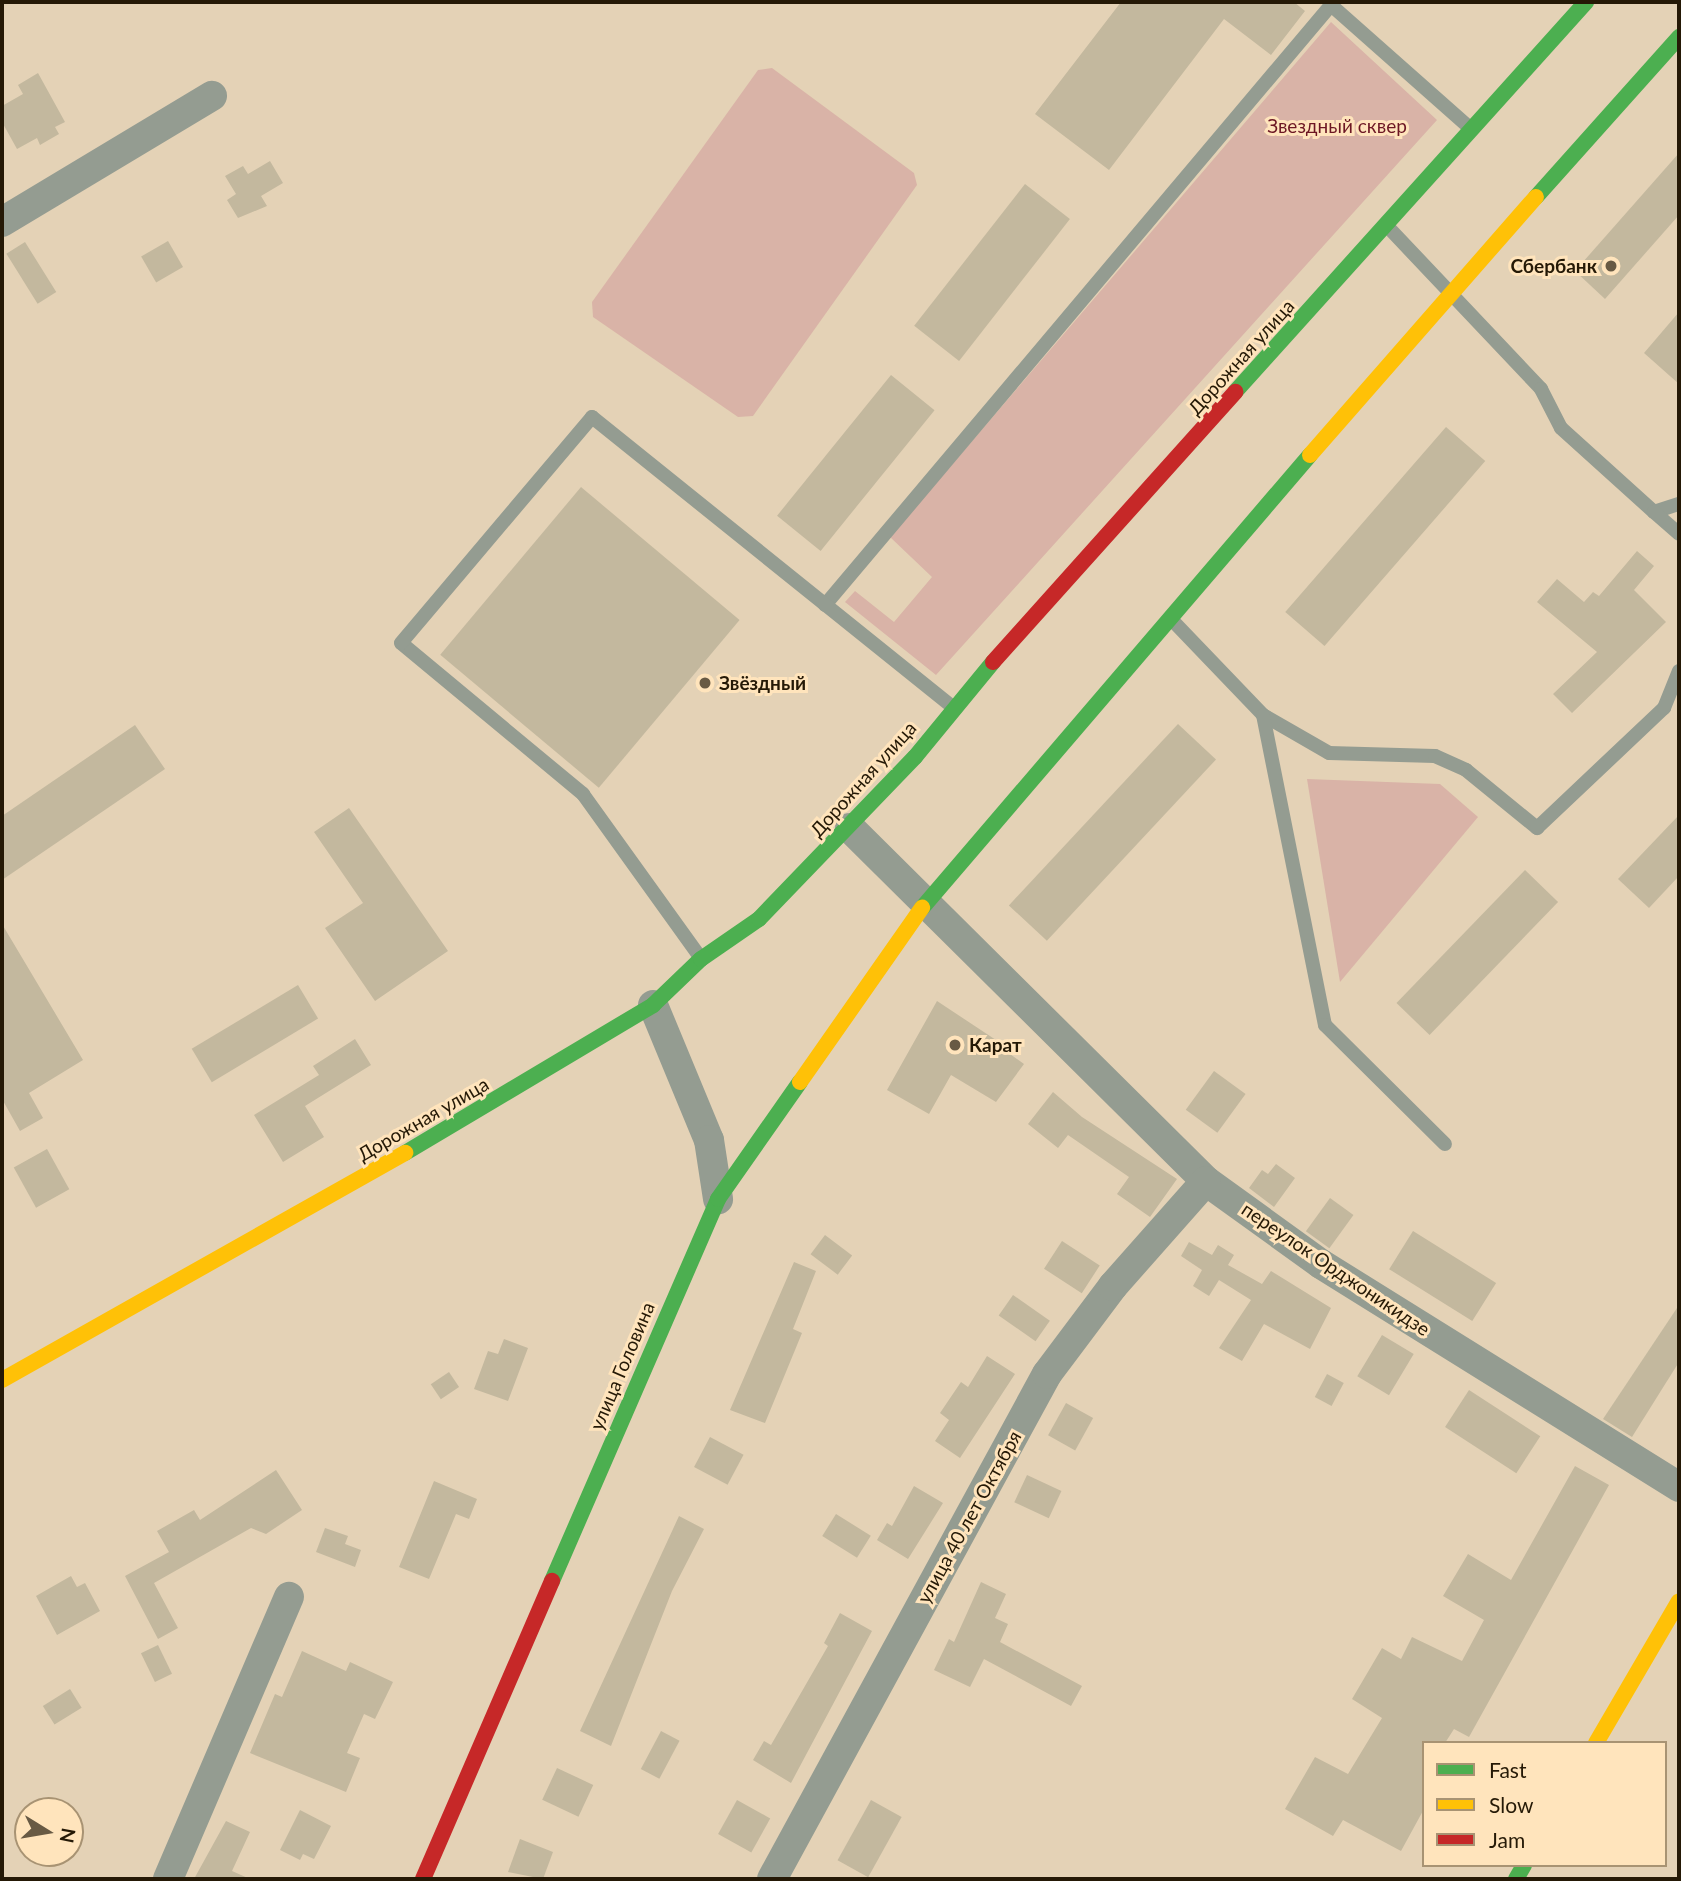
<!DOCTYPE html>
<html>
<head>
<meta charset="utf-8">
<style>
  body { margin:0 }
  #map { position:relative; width:1681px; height:1881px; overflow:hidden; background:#e4d2b6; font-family:Lato,sans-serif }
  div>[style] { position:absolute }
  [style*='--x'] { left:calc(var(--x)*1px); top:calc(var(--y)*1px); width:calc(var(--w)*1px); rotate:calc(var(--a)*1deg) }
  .green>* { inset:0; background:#d9b3a7 }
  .building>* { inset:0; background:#c3b89e; transform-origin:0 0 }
  .lane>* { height:14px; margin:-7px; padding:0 7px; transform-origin:7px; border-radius:7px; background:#949c91 }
  .street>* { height:30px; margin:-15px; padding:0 15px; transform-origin:15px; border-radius:15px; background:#949c91 }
  .fast>* { height:16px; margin:-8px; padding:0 8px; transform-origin:8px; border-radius:8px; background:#4caf50 }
  .slow>* { height:16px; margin:-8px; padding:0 8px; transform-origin:8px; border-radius:8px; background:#ffc107 }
  .jam>* { height:16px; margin:-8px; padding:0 8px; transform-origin:8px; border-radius:8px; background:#c62828 }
  .dots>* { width:19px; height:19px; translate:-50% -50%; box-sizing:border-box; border:4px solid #ffe4bc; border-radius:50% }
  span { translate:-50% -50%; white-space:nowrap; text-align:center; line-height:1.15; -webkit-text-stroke:6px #ffe4bc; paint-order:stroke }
  .park-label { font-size:19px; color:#6d1724 }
  .poi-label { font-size:19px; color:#251906; font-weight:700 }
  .right { translate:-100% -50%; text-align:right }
  .left { translate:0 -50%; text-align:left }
  .street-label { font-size:19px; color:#251906 }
  .frame { position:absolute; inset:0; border:4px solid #251906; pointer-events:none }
  .legend { position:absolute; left:1422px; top:1741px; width:245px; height:126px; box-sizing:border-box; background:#ffe4bc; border:2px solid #a89373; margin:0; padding:9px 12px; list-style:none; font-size:21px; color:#251906 }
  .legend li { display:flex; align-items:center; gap:14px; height:35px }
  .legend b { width:35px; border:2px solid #a89373 }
  .north { position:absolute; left:14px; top:1797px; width:70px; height:70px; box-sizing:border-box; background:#ffe4bc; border:2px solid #a89373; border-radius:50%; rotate:101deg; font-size:19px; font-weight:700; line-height:28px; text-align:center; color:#251906 }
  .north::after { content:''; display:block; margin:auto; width:24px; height:32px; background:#685a44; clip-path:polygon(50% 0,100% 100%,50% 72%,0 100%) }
</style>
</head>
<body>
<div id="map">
  <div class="green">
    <div style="clip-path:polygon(1331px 22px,1437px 120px,936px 675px,845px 602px,855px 591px,894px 622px,932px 577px,890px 537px)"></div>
    <div style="clip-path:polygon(772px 68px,914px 173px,917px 185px,753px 416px,738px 417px,593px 317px,592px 302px,758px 70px)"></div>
    <div style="clip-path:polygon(1307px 779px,1440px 784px,1478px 817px,1340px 982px)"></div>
  </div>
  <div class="building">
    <div style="clip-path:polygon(1121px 2px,1294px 2px,1305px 11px,1271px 55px,1224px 19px,1109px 170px,1035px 114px)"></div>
    <div style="clip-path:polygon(38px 73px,65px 122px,55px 127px,59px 134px,40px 145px,37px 138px,17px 149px,2px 122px,2px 106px,23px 94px,18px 85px)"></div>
    <div style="clip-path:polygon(1679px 153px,1679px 215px,1605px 299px,1575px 271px)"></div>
    <div style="clip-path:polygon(270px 161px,283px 183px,261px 196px,267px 206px,238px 218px,227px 200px,236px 194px,225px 176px,243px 166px,248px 174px)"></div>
    <div style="left:1025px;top:184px;width:57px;height:180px;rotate:38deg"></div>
    <div style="left:168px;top:241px;width:30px;height:31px;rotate:60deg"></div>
    <div style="left:25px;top:242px;width:59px;height:22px;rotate:58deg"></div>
    <div style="clip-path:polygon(1679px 312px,1679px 384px,1644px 353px)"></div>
    <div style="left:891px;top:375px;width:56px;height:181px;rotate:39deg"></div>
    <div style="left:1446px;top:427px;width:52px;height:245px;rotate:41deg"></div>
    <div style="left:581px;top:487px;width:207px;height:219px;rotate:40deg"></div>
    <div style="clip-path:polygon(1637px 551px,1654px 566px,1634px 590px,1666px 622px,1572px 713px,1553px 694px,1597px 652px,1537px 602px,1557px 579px,1584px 602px,1593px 592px,1599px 596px)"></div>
    <div style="left:1178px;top:724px;width:52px;height:248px;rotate:43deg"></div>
    <div style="clip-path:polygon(135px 725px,165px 769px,2px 880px,2px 816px)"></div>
    <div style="clip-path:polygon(349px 808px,448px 951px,375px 1001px,325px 928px,363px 903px,314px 832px)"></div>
    <div style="clip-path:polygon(1679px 815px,1679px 876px,1649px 908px,1618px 879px)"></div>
    <div style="left:1525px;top:870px;width:46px;height:185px;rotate:44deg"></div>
    <div style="clip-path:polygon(2px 924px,83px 1060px,29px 1093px,43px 1118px,20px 1131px,2px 1099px)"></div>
    <div style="left:298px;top:985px;width:39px;height:124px;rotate:59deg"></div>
    <div style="clip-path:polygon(937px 1001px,1002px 1044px,1000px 1047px,1024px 1064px,996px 1102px,951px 1075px,929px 1114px,887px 1090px)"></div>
    <div style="clip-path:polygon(355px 1039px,371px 1065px,305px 1106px,324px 1137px,283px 1162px,254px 1115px,319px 1075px,313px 1066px)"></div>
    <div style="left:1214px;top:1071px;width:39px;height:48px;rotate:36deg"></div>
    <div style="clip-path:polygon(1053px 1092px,1082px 1117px,1177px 1179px,1150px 1217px,1117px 1194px,1129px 1177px,1068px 1135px,1058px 1148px,1028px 1124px)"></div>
    <div style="left:47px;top:1149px;width:46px;height:38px;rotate:61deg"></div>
    <div style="clip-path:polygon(1276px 1164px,1295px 1178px,1274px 1207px,1249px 1188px,1262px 1170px,1268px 1174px)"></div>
    <div style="left:1330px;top:1198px;width:29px;height:41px;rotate:36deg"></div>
    <div style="left:1413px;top:1231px;width:98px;height:45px;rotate:32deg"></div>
    <div style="left:825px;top:1235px;width:34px;height:24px;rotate:37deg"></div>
    <div style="left:1062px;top:1241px;width:45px;height:33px;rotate:33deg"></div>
    <div style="clip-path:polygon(1189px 1242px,1212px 1255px,1218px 1245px,1234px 1255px,1228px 1265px,1262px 1284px,1271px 1271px,1331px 1308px,1310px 1349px,1264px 1324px,1242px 1361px,1219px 1348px,1251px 1300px,1219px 1280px,1209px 1296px,1193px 1286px,1202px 1270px,1181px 1256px)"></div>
    <div style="clip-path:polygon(794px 1262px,816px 1271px,793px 1329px,802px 1333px,765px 1423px,730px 1410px)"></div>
    <div style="left:1013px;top:1295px;width:45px;height:25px;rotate:35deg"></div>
    <div style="clip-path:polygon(1679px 1305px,1679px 1362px,1632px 1437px,1603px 1419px)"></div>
    <div style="left:1382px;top:1335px;width:37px;height:48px;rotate:31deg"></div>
    <div style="clip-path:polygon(504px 1339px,528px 1348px,508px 1401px,474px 1389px,488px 1351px,498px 1354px)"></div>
    <div style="clip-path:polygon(987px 1356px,1015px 1374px,960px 1458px,935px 1441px,949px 1420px,940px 1413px,961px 1382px,968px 1387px)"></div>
    <div style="left:449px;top:1372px;width:18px;height:22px;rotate:56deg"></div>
    <div style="left:1327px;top:1374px;width:19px;height:26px;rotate:28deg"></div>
    <div style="left:1469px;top:1390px;width:85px;height:44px;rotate:33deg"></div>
    <div style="left:1066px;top:1403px;width:31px;height:37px;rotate:29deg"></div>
    <div style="left:710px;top:1437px;width:38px;height:34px;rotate:28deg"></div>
    <div style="clip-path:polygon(1575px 1466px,1609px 1485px,1469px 1737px,1454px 1729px,1445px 1743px,1424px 1743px,1424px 1809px,1401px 1851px,1343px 1820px,1333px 1836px,1285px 1809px,1315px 1757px,1348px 1774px,1382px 1718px,1352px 1699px,1382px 1648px,1401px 1659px,1412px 1637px,1462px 1661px,1484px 1620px,1443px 1596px,1468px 1554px,1511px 1580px)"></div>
    <div style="clip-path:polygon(276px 1470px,302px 1510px,266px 1534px,251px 1528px,154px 1583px,178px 1628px,158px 1639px,125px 1576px,169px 1552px,157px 1531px,194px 1510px,200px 1520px)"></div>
    <div style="left:1027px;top:1475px;width:38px;height:30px;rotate:25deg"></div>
    <div style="clip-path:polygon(434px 1481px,477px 1499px,469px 1519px,456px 1514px,429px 1579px,399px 1567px)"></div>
    <div style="clip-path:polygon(914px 1486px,943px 1503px,908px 1559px,877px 1540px,887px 1523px,892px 1526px)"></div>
    <div style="left:836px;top:1514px;width:41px;height:26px;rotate:32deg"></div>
    <div style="clip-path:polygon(679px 1516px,704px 1529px,672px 1591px,611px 1746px,580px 1731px)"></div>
    <div style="clip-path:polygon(325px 1528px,348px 1536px,345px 1544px,361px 1550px,355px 1567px,316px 1552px)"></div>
    <div style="clip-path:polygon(71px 1576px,77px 1587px,85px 1583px,100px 1611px,57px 1635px,36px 1596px)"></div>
    <div style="clip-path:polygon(981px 1582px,1006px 1594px,995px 1618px,1008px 1624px,1000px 1642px,1082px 1686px,1071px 1706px,984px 1659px,970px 1687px,934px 1670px,949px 1639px,954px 1642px)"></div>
    <div style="clip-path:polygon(840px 1613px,872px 1631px,791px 1783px,753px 1760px,764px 1741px,771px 1745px,828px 1646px,824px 1643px)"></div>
    <div style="left:158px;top:1645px;width:32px;height:19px;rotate:64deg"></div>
    <div style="clip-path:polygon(302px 1651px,346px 1671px,350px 1662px,393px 1682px,375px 1719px,364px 1714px,347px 1753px,360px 1758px,346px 1792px,250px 1753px,275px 1694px,282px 1697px)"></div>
    <div style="left:70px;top:1689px;width:22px;height:32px;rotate:58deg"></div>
    <div style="left:661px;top:1731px;width:21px;height:43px;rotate:28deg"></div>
    <div style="left:557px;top:1768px;width:40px;height:35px;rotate:25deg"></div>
    <div style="left:737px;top:1800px;width:38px;height:39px;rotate:29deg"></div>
    <div style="left:871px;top:1800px;width:35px;height:69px;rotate:29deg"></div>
    <div style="clip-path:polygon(300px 1810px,331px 1826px,314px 1859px,303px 1854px,300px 1860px,280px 1850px)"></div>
    <div style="clip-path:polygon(226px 1821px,250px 1832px,232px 1871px,250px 1879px,194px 1879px)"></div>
    <div style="clip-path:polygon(520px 1839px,553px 1852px,543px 1879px,508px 1872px)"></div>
  </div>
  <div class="lane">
    <div style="--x:1388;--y:227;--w:223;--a:46.6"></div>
    <div style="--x:1541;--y:389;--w:44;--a:62.9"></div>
    <div style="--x:1561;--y:428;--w:125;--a:42.1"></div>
    <div style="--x:1654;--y:512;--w:26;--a:-18"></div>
    <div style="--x:1654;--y:512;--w:33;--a:41"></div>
    <div style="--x:825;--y:605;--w:785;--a:-49.86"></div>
    <div style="--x:1331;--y:5;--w:187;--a:41.5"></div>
    <div style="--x:1172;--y:620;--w:132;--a:46.2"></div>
    <div style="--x:1263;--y:715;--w:76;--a:29.9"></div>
    <div style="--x:1329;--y:753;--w:106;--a:1.6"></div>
    <div style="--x:1435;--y:756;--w:34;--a:24"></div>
    <div style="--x:1466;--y:770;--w:92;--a:39.2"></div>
    <div style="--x:1537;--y:828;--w:175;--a:-43.4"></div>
    <div style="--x:1664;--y:708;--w:40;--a:-68"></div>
    <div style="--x:1263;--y:715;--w:316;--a:78.7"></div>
    <div style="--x:1325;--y:1025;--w:169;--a:44.8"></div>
    <div style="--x:700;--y:957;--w:201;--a:-125.7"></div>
    <div style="--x:583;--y:794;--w:236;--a:-140.3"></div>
    <div style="--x:401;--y:643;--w:296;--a:-49.8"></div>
    <div style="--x:592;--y:417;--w:461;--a:38.8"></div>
  </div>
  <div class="street">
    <div style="--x:2;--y:222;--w:245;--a:-31"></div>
    <div style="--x:850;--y:828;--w:501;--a:44.76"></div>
    <div style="--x:1206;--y:1181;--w:142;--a:35.8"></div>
    <div style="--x:1321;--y:1264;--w:422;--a:31.9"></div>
    <div style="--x:653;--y:1005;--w:146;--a:67.5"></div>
    <div style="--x:709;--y:1140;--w:60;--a:81.3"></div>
    <div style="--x:168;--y:1879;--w:307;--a:-66.8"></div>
    <div style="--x:772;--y:1879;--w:575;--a:-61.43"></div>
    <div style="--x:1047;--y:1374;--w:110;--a:-53.1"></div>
    <div style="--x:1113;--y:1286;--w:140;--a:-48.5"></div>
  </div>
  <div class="fast">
    <div style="--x:1536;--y:197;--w:215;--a:-48.2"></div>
    <div style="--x:1235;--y:392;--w:525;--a:-48.01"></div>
    <div style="--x:922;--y:908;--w:596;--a:-49.42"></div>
    <div style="--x:405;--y:1153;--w:289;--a:-30.8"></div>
    <div style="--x:653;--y:1005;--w:66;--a:-43.8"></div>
    <div style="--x:701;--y:959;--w:70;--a:-34.6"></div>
    <div style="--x:759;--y:919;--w:225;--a:-46.1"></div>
    <div style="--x:915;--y:757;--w:123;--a:-50.6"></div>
    <div style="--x:552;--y:1581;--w:417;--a:-66.5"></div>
    <div style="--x:718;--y:1199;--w:143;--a:-55"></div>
    <div style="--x:1516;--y:1879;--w:16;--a:-60"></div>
  </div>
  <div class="slow">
    <div style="--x:1310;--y:455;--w:343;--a:-48.8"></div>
    <div style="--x:800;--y:1082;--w:213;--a:-55"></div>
    <div style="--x:2;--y:1380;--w:463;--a:-29.4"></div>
    <div style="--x:1596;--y:1743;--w:164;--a:-59.7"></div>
  </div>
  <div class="jam">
    <div style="--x:993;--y:662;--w:363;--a:-48.1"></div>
    <div style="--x:423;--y:1879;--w:325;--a:-66.6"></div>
  </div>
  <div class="dots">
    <div style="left:1611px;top:266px;background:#685a44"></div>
    <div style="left:705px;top:683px;background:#685a44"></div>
    <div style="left:955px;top:1045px;background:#685a44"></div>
  </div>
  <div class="park-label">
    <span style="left:1337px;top:126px">Звездный сквер</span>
  </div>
  <div class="poi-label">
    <span class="right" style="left:1597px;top:266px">Сбербанк</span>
    <span class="left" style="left:719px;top:683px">Звёздный</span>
    <span class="left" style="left:969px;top:1045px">Карат</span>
  </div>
  <div class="street-label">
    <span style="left:1241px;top:357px;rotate:-48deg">Дорожная улица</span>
    <span style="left:863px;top:779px;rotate:-48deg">Дорожная улица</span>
    <span style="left:423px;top:1119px;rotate:-30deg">Дорожная улица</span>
    <span style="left:1336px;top:1269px;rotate:34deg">переулок Орджоникидзе</span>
    <span style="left:622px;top:1366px;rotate:-67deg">улица Головина</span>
    <span style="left:969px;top:1517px;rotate:-61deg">улица 40 лет Октября</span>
  </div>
  <div class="frame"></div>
  <ul class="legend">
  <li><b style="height:9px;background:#4caf50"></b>Fast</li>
  <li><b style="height:9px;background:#ffc107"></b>Slow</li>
  <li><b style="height:9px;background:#c62828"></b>Jam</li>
  </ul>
  <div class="north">N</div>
</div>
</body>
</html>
